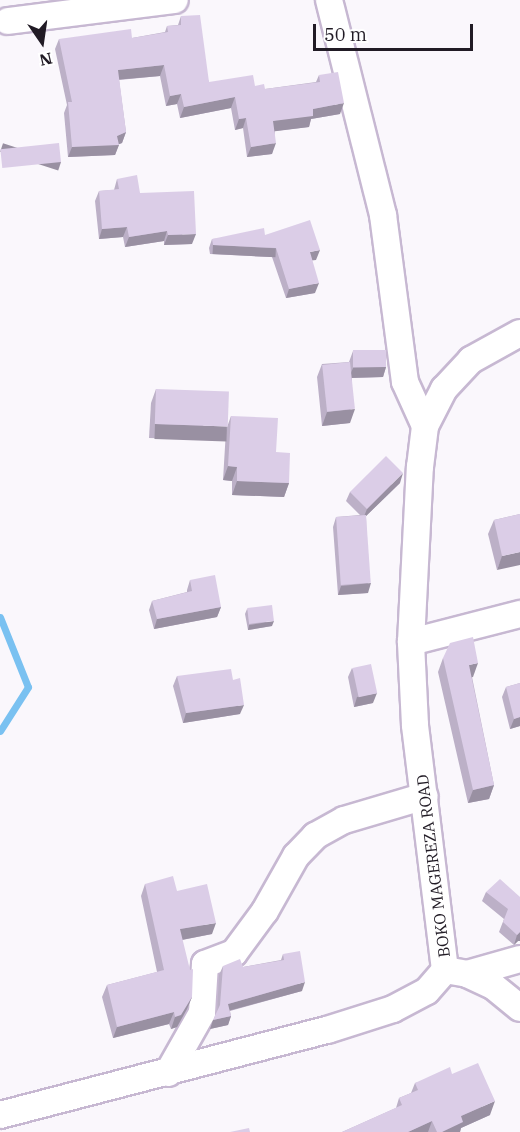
<!DOCTYPE html>
<html>
<head>
<meta charset="utf-8">
<style>
  body { margin:0 }
  #map { position:relative; width:520px; height:1132px; overflow:hidden; background:#faf7fc; font-family:"IBM Plex Serif",serif }
  div>[style] { position:absolute }
  [style*='--x'] { left:calc(var(--x)*1px); top:calc(var(--y)*1px); width:calc(var(--w)*1px); rotate:calc(var(--a)*1deg) }
  .stream>* { height:7px; margin:-3.5px; padding:0 3.5px; transform-origin:3.5px; border-radius:3.5px; background:#7ac1f1 }
  .roads { filter:drop-shadow(2px 0 #c7b8d2) drop-shadow(-2px 0 #c7b8d2) drop-shadow(0 2px #c7b8d2) drop-shadow(0 -2px #c7b8d2) }
  .minor>* { height:26px; margin:-13px; padding:0 13px; transform-origin:13px; border-radius:13px; background:#fff }
  .wall>* { inset:0; background:#bcb0c7 }
  .shaded-wall>* { inset:0; background:#9990a2; transform-origin:0 0 }
  .building>* { inset:0; background:#dbcde7; transform-origin:0 0 }
  span { translate:-50% -50%; white-space:nowrap; text-align:center; line-height:1.15; -webkit-text-stroke:5px #fff; paint-order:stroke }
  .street-label { font-size:16px; color:#211b25 }
  .north { position:absolute; left:12px; top:12px; width:60px; height:60px; -webkit-text-stroke:4px #fff; paint-order:stroke; rotate:167deg; font-size:16px; font-weight:700; line-height:24px; text-align:center; color:#211b25 }
  .north::after { content:''; display:block; margin:auto; width:21px; height:27px; background:#211b25; clip-path:polygon(50% 0,100% 100%,50% 72%,0 100%) }
  .scale { position:absolute; left:313px; top:24px; width:160px; height:27px; box-sizing:border-box; border:3px solid #211b25; border-top:0; padding-left:8px; font-size:18px; line-height:21px; white-space:nowrap; color:#211b25; -webkit-text-stroke:4px #fff; paint-order:stroke }
</style>
</head>
<body>
<div id="map">
  <div class="stream">
    <div style="--x:0;--y:617;--w:75;--a:68.2"></div>
    <div style="--x:28;--y:687;--w:52;--a:122.5"></div>
  </div>
  <div class="roads">
    <div class="minor">
      <div style="--x:329;--y:0;--w:222;--a:75.9"></div>
      <div style="--x:383;--y:215;--w:168;--a:82.5"></div>
      <div style="--x:405;--y:382;--w:48;--a:65.6"></div>
      <div style="--x:8;--y:21;--w:168;--a:-7.2"></div>
      <div style="--x:411;--y:642;--w:113;--a:-14.4"></div>
      <div style="--x:445;--y:970;--w:22;--a:10"></div>
      <div style="--x:467;--y:974;--w:29;--a:25"></div>
      <div style="--x:493;--y:986;--w:35;--a:39"></div>
      <div style="--x:467;--y:974;--w:55;--a:-15.8"></div>
      <div style="--x:168;--y:1073;--w:69;--a:-60.5"></div>
      <div style="--x:202;--y:1013;--w:49;--a:-86.5"></div>
      <div style="--x:205;--y:964;--w:31;--a:-21"></div>
      <div style="--x:234;--y:953;--w:52;--a:-53.6"></div>
      <div style="--x:265;--y:911;--w:63;--a:-60.6"></div>
      <div style="--x:296;--y:856;--w:28;--a:-46"></div>
      <div style="--x:315;--y:836;--w:33;--a:-29"></div>
      <div style="--x:344;--y:820;--w:84;--a:-16.5"></div>
      <div style="--x:0;--y:1115;--w:338;--a:-14.6"></div>
      <div style="--x:327;--y:1030;--w:69;--a:-17.7"></div>
      <div style="--x:393;--y:1009;--w:38;--a:-28"></div>
      <div style="--x:427;--y:991;--w:28;--a:-49"></div>
      <div style="--x:445;--y:970;--w:247;--a:-97"></div>
      <div style="--x:415;--y:725;--w:83;--a:-92.8"></div>
      <div style="--x:411;--y:642;--w:175;--a:-87.1"></div>
      <div style="--x:420;--y:467;--w:41;--a:-83"></div>
      <div style="--x:425;--y:426;--w:42;--a:-62.8"></div>
      <div style="--x:444;--y:389;--w:40;--a:-47"></div>
      <div style="--x:471;--y:360;--w:56;--a:-28.9"></div>
    </div>
  </div>
  <div class="wall">
    <div style="clip-path:polygon(181px 16px,209px 82px,255px 86px,265px 89px,316px 82px,319px 75px,340px 114px,311px 119px,309px 127px,275px 131px,272px 154px,247px 157px,243px 128px,235px 130px,231px 108px,180px 118px,177px 104px,166px 106px,160px 76px,119px 80px,126px 132px,122px 143px,119px 144px,115px 155px,68px 157px,64px 113px,67px 105px,55px 49px,59px 39px,132px 38px,165px 32px,167px 26px,178px 25px)"></div>
    <div style="clip-path:polygon(117px 179px,140px 193px,192px 244px,164px 245px,164px 241px,125px 247px,123px 237px,99px 239px,95px 201px,99px 191px,114px 190px)"></div>
    <div style="clip-path:polygon(265px 235px,316px 260px,312px 260px,315px 293px,286px 298px,272px 257px,210px 254px,209px 248px,212px 239px)"></div>
    <div style="clip-path:polygon(353px 351px,386px 367px,383px 377px,352px 378px,350px 423px,322px 426px,317px 377px,322px 364px,349px 362px)"></div>
    <div style="clip-path:polygon(156px 389px,222px 440px,149px 438px,151px 403px)"></div>
    <div style="clip-path:polygon(231px 416px,276px 452px,289px 483px,284px 497px,232px 495px,232px 481px,223px 480px,226px 430px)"></div>
    <div style="clip-path:polygon(400px 483px,366px 516px,368px 593px,338px 595px,333px 527px,336px 517px,360px 515px,346px 501px,350px 492px)"></div>
    <div style="clip-path:polygon(520px 514px,497px 570px,488px 534px,494px 520px)"></div>
    <div style="clip-path:polygon(190px 580px,221px 607px,217px 617px,154px 629px,149px 610px,152px 601px,187px 592px,187px 590px)"></div>
    <div style="clip-path:polygon(247px 609px,272px 626px,248px 630px,245px 614px)"></div>
    <div style="clip-path:polygon(443px 658px,473px 677px,472px 677px,494px 785px,489px 799px,468px 803px,438px 672px)"></div>
    <div style="clip-path:polygon(352px 668px,373px 703px,354px 707px,348px 677px)"></div>
    <div style="clip-path:polygon(177px 676px,233px 680px,240px 714px,183px 723px,173px 686px)"></div>
    <div style="clip-path:polygon(520px 683px,520px 726px,510px 729px,502px 697px,506px 687px)"></div>
    <div style="clip-path:polygon(145px 884px,177px 891px,212px 934px,182px 940px,192px 997px,187px 1009px,177px 1027px,171px 1029px,169px 1024px,113px 1038px,102px 997px,107px 985px,157px 972px,141px 896px)"></div>
    <div style="clip-path:polygon(486px 892px,520px 897px,520px 941px,518px 941px,514px 945px,499px 932px,504px 919px,482px 901px)"></div>
    <div style="clip-path:polygon(283px 954px,302px 991px,230px 1011px,231px 1016px,228px 1025px,210px 1029px,217px 1012px,219px 975px,223px 966px,243px 967px,281px 960px)"></div>
    <div style="clip-path:polygon(452px 1074px,490px 1115px,461px 1128px,460px 1132px,342px 1132px,396px 1108px,399px 1098px,411px 1093px,415px 1083px)"></div>
  </div>
  <div class="shaded-wall">
    <div style="clip-path:polygon(164px 65px,160px 76px,114px 80px,118px 70px)"></div>
    <div style="clip-path:polygon(181px 94px,177px 104px,166px 106px,170px 96px)"></div>
    <div style="clip-path:polygon(235px 97px,231px 108px,180px 118px,184px 107px)"></div>
    <div style="clip-path:polygon(344px 103px,340px 114px,311px 119px,309px 127px,269px 132px,273px 121px,313px 109px)"></div>
    <div style="clip-path:polygon(246px 118px,243px 128px,235px 130px,239px 119px)"></div>
    <div style="clip-path:polygon(126px 132px,122px 143px,117px 145px,119px 145px,115px 155px,68px 157px,72px 147px,117px 136px)"></div>
    <div style="clip-path:polygon(276px 143px,272px 154px,247px 157px,251px 147px)"></div>
    <div style="left:61px;top:162px;width:9px;height:61px;rotate:108deg"></div>
    <div style="clip-path:polygon(127px 227px,123px 237px,99px 239px,102px 229px)"></div>
    <div style="clip-path:polygon(167px 231px,164px 241px,125px 247px,129px 237px)"></div>
    <div style="clip-path:polygon(196px 234px,192px 244px,164px 245px,168px 235px)"></div>
    <div style="left:213px;top:245px;width:63px;height:9px;rotate:3deg"></div>
    <div style="clip-path:polygon(320px 250px,316px 260px,307px 261px,310px 252px)"></div>
    <div style="clip-path:polygon(319px 283px,315px 293px,286px 298px,289px 289px)"></div>
    <div style="clip-path:polygon(386px 367px,383px 377px,349px 378px,353px 368px)"></div>
    <div style="clip-path:polygon(355px 409px,350px 423px,322px 426px,327px 412px)"></div>
    <div style="left:155px;top:424px;width:72px;height:15px;rotate:2deg"></div>
    <div style="clip-path:polygon(228px 466px,237px 467px,232px 481px,223px 480px)"></div>
    <div style="clip-path:polygon(403px 473px,400px 483px,363px 519px,367px 509px)"></div>
    <div style="clip-path:polygon(237px 481px,289px 483px,284px 497px,232px 495px)"></div>
    <div style="clip-path:polygon(520px 552px,520px 565px,497px 570px,502px 556px)"></div>
    <div style="clip-path:polygon(371px 583px,368px 593px,338px 595px,341px 586px)"></div>
    <div style="clip-path:polygon(221px 607px,217px 617px,154px 629px,157px 619px)"></div>
    <div style="clip-path:polygon(274px 621px,272px 626px,248px 630px,249px 625px)"></div>
    <div style="clip-path:polygon(478px 663px,473px 677px,464px 679px,469px 665px)"></div>
    <div style="clip-path:polygon(377px 693px,373px 703px,354px 707px,357px 697px)"></div>
    <div style="clip-path:polygon(244px 705px,240px 714px,183px 723px,186px 713px)"></div>
    <div style="clip-path:polygon(520px 717px,520px 726px,510px 729px,514px 719px)"></div>
    <div style="clip-path:polygon(494px 785px,489px 799px,468px 803px,473px 790px)"></div>
    <div style="clip-path:polygon(216px 923px,212px 934px,176px 941px,180px 929px)"></div>
    <div style="clip-path:polygon(520px 932px,520px 941px,518px 941px,514px 945px,517px 935px)"></div>
    <div style="clip-path:polygon(305px 982px,302px 991px,224px 1012px,228px 1004px)"></div>
    <div style="clip-path:polygon(192px 997px,187px 1009px,177px 1027px,171px 1029px,175px 1017px)"></div>
    <div style="clip-path:polygon(174px 1012px,169px 1024px,113px 1038px,117px 1027px)"></div>
    <div style="clip-path:polygon(231px 1016px,228px 1025px,210px 1029px,213px 1020px)"></div>
    <div style="clip-path:polygon(495px 1101px,490px 1115px,461px 1128px,460px 1132px,442px 1132px,461px 1116px)"></div>
    <div style="clip-path:polygon(432px 1121px,428px 1132px,408px 1132px)"></div>
  </div>
  <div class="building">
    <div style="clip-path:polygon(200px 15px,209px 82px,253px 75px,255px 86px,264px 84px,265px 89px,320px 82px,319px 75px,338px 72px,344px 103px,313px 109px,313px 116px,273px 121px,276px 143px,251px 147px,246px 118px,239px 119px,235px 97px,184px 107px,181px 94px,170px 96px,164px 65px,118px 70px,126px 132px,117px 136px,119px 145px,72px 147px,68px 102px,72px 102px,59px 39px,131px 29px,132px 38px,168px 32px,167px 26px,181px 25px,181px 16px)"></div>
    <div style="left:59px;top:143px;width:19px;height:59px;rotate:84deg"></div>
    <div style="clip-path:polygon(137px 175px,140px 193px,194px 191px,196px 234px,168px 235px,167px 231px,129px 237px,127px 227px,102px 229px,99px 191px,119px 189px,117px 179px)"></div>
    <div style="clip-path:polygon(310px 220px,320px 250px,310px 252px,319px 283px,289px 289px,276px 248px,213px 245px,212px 239px,264px 228px,265px 235px)"></div>
    <div style="left:386px;top:350px;width:17px;height:33px;rotate:90deg"></div>
    <div style="left:350px;top:362px;width:47px;height:28px;rotate:84deg"></div>
    <div style="left:156px;top:389px;width:73px;height:35px;rotate:2deg"></div>
    <div style="clip-path:polygon(231px 416px,278px 418px,276px 452px,290px 453px,289px 483px,237px 481px,237px 467px,228px 466px)"></div>
    <div style="left:386px;top:456px;width:24px;height:51px;rotate:45deg"></div>
    <div style="clip-path:polygon(520px 514px,520px 552px,502px 556px,494px 520px)"></div>
    <div style="left:366px;top:515px;width:68px;height:30px;rotate:86deg"></div>
    <div style="clip-path:polygon(215px 575px,221px 607px,157px 619px,152px 601px,192px 591px,190px 580px)"></div>
    <div style="left:272px;top:605px;width:16px;height:25px;rotate:83deg"></div>
    <div style="clip-path:polygon(473px 637px,478px 663px,469px 665px,494px 785px,473px 790px,443px 658px,450px 643px)"></div>
    <div style="left:371px;top:664px;width:30px;height:19px;rotate:78deg"></div>
    <div style="clip-path:polygon(231px 669px,233px 680px,240px 678px,244px 705px,186px 713px,177px 676px)"></div>
    <div style="clip-path:polygon(520px 683px,520px 717px,514px 719px,506px 687px)"></div>
    <div style="clip-path:polygon(173px 876px,177px 891px,207px 884px,216px 923px,180px 929px,190px 970px,193px 969px,192px 997px,181px 1015px,175px 1017px,174px 1012px,117px 1027px,107px 985px,164px 970px,145px 884px)"></div>
    <div style="clip-path:polygon(500px 879px,520px 897px,520px 932px,517px 935px,503px 922px,508px 909px,486px 892px)"></div>
    <div style="clip-path:polygon(300px 951px,305px 982px,228px 1004px,231px 1016px,213px 1020px,220px 1005px,223px 966px,240px 959px,243px 967px,284px 960px,283px 954px)"></div>
    <div style="clip-path:polygon(478px 1063px,495px 1101px,461px 1116px,463px 1122px,442px 1132px,437px 1132px,432px 1121px,408px 1132px,342px 1132px,402px 1105px,399px 1098px,418px 1090px,415px 1083px,450px 1067px,452px 1074px)"></div>
    <div style="clip-path:polygon(249px 1128px,250px 1132px,230px 1132px)"></div>
  </div>
  <div class="street-label">
    <span style="left:433px;top:866px;rotate:-97deg">BOKO MAGEREZA ROAD</span>
  </div>
  <div class="north">N</div>
  <div class="scale">50 m</div>
</div>
</body>
</html>
